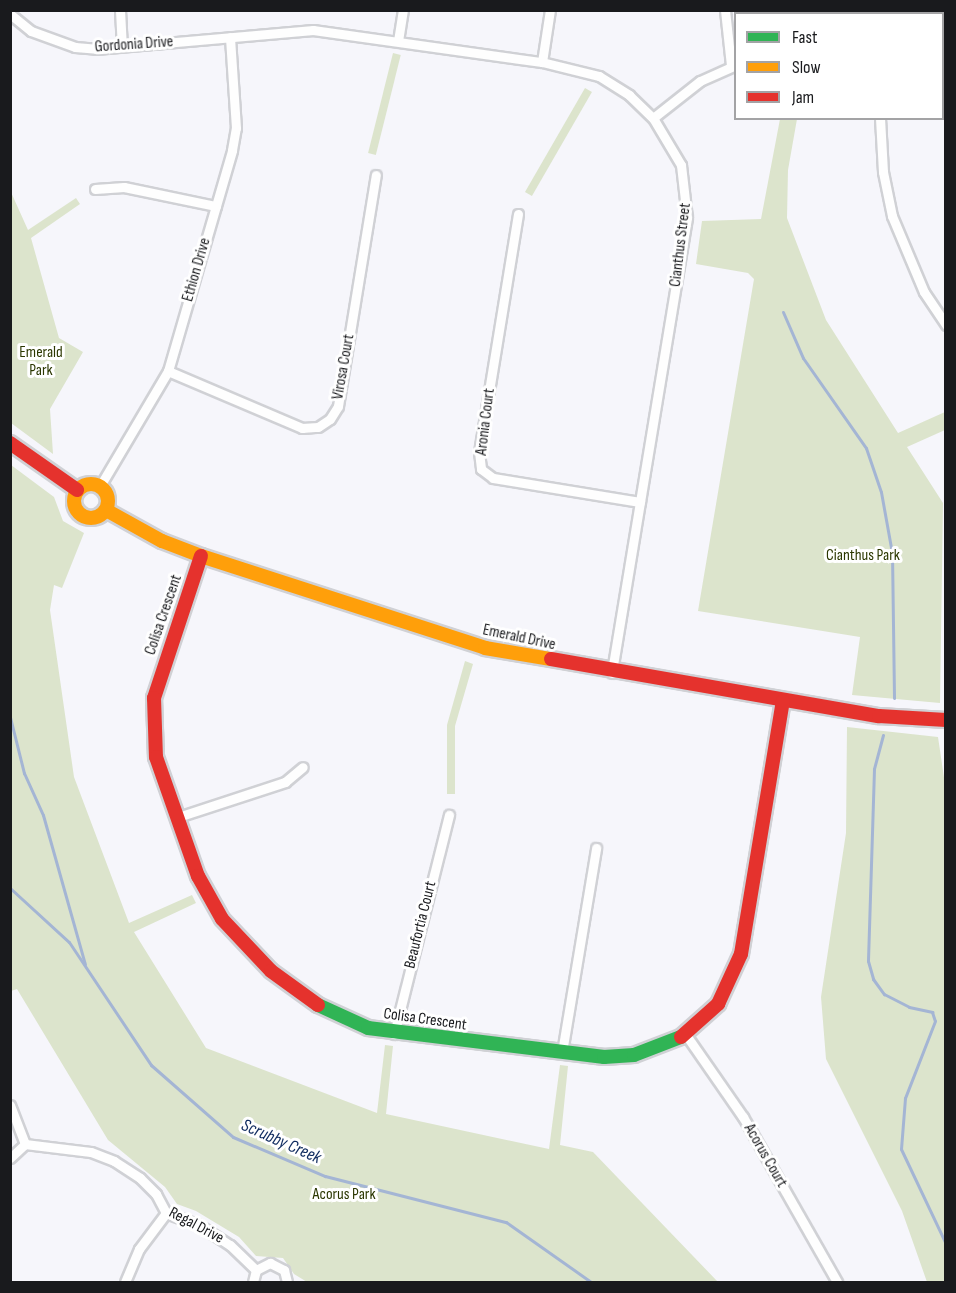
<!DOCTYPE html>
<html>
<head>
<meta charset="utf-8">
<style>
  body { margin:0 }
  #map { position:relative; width:956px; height:1293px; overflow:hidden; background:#f6f6fb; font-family:"Sofia Sans Condensed",sans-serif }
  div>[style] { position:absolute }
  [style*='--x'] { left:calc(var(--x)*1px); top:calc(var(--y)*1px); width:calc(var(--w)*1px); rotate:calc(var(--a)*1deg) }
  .green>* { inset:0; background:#dce4cc; transform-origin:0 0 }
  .stream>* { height:3px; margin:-1.5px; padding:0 1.5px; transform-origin:1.5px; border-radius:1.5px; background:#a4b5d4 }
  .roads { filter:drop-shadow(2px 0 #d0d1d5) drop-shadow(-2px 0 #d0d1d5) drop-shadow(0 2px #d0d1d5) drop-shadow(0 -2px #d0d1d5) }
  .street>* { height:9px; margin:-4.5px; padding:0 4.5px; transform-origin:4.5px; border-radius:4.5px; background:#fefefe }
  .fast>* { height:14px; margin:-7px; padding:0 7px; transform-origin:7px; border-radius:7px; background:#30b455 }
  .slow>* { height:14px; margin:-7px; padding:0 7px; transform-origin:7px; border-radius:7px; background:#ff9f0a }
  .slow>.ring { margin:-7px; padding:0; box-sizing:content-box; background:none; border:14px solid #ff9f0a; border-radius:50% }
  .jam>* { height:14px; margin:-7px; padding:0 7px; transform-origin:7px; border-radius:7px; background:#e5322d }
  span { translate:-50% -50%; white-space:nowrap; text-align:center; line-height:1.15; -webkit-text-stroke:6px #fff; paint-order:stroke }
  .street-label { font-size:16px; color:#191a1d }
  .park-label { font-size:16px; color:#2b3700 }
  .water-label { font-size:18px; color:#0f2b5f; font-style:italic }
  .frame { position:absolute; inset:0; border:12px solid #191a1d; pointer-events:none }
  .legend { position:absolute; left:734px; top:12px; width:210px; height:108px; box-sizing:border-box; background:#fff; border:2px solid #a3a3a5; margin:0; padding:8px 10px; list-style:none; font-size:18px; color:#191a1d }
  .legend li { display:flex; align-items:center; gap:12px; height:30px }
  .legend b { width:30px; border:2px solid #a3a3a5 }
</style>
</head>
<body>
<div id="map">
  <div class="green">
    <div style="left:393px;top:53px;width:8px;height:103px;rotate:14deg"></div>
    <div style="left:585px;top:88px;width:8px;height:120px;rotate:30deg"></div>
    <div style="clip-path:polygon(780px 119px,797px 119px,788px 170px,787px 218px,826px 320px,898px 433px,945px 412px,945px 430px,907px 447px,943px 503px,940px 703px,852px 695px,860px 637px,698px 611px,754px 279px,748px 273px,696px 264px,702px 221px,761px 219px)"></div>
    <div style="clip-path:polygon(10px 190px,28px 230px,76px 198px,80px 204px,31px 238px,59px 338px,83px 352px,50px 409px,53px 454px,11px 423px)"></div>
    <div style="clip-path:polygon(11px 465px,54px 497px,63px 521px,84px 533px,62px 588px,54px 585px,50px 610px,74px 777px,129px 923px,192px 895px,196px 903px,134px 932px,206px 1048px,377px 1113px,385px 1045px,393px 1046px,386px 1114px,549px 1149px,560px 1065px,568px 1066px,560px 1145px,593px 1152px,718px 1282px,307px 1282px,294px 1274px,283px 1258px,256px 1256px,239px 1237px,196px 1211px,177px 1204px,165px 1187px,108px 1140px,17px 989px,11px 991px)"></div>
    <div style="clip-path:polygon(465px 661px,473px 664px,455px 726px,455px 794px,447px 794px,447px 725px)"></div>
    <div style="clip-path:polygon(847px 727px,938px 737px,946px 791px,945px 1282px,927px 1282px,902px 1211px,826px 1059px,821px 997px,846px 833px)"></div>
  </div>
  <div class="stream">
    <div style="--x:783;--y:312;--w:50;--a:66.5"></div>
    <div style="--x:803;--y:358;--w:110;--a:55"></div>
    <div style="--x:866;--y:448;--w:46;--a:71.2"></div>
    <div style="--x:881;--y:492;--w:62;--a:79.8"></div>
    <div style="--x:892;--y:553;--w:145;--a:89.2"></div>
    <div style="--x:10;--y:717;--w:58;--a:76"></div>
    <div style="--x:24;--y:773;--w:46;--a:65.7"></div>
    <div style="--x:43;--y:815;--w:155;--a:74.3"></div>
    <div style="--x:883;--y:735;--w:35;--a:105"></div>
    <div style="--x:874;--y:769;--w:192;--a:91.8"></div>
    <div style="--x:868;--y:961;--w:19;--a:74"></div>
    <div style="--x:873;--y:979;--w:19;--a:54"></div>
    <div style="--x:884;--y:994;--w:28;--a:27"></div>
    <div style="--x:909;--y:1007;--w:24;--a:12"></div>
    <div style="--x:932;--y:1012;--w:9;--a:72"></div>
    <div style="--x:935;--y:1021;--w:83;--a:111.3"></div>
    <div style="--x:905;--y:1098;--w:51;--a:94.5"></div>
    <div style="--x:901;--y:1149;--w:105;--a:64.7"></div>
    <div style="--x:10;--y:888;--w:80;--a:42.5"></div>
    <div style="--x:69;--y:942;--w:148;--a:56.3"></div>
    <div style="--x:151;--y:1065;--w:109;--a:41.3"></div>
    <div style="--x:233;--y:1137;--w:100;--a:23"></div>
    <div style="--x:325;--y:1176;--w:187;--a:14.3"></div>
    <div style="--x:506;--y:1222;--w:104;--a:35.2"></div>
  </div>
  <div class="roads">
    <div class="street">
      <div style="--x:120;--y:10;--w:36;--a:87"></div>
      <div style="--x:725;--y:10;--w:55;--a:83.8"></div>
      <div style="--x:10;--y:14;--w:27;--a:39"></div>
      <div style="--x:31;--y:31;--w:47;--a:20"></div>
      <div style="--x:75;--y:47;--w:21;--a:5"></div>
      <div style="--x:96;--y:49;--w:218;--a:-5"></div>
      <div style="--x:313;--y:30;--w:231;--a:8"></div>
      <div style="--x:542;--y:62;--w:59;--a:13.8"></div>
      <div style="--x:599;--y:76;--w:36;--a:32"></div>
      <div style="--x:629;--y:95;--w:33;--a:44"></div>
      <div style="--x:653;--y:118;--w:55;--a:59.2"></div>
      <div style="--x:681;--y:165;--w:53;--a:83.5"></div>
      <div style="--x:687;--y:218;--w:461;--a:99.4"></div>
      <div style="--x:893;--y:14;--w:4;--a:-76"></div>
      <div style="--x:398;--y:41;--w:31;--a:-81"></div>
      <div style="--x:542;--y:62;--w:53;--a:-81.3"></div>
      <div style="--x:653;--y:118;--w:60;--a:-38.2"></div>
      <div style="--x:700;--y:81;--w:39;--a:-24"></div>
      <div style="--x:880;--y:118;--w:54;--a:86.8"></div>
      <div style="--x:883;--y:172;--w:45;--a:78.4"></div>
      <div style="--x:892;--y:216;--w:82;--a:67.2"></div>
      <div style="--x:924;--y:292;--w:40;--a:56"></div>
      <div style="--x:95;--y:189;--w:29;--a:-4"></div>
      <div style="--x:124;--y:187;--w:94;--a:11.7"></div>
      <div style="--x:518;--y:214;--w:241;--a:99.3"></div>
      <div style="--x:479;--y:452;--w:17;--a:83"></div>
      <div style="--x:481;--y:469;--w:15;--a:37"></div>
      <div style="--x:493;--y:478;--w:149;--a:9.3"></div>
      <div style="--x:168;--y:371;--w:146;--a:23"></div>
      <div style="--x:302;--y:428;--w:16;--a:-4"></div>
      <div style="--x:318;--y:427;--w:14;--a:-34"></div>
      <div style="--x:330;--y:419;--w:15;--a:-58"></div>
      <div style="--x:338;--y:406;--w:234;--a:-80.7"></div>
      <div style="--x:100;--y:486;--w:134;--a:-59.4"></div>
      <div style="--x:168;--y:371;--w:230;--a:-73.8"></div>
      <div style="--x:232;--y:150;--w:22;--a:-80"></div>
      <div style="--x:236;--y:128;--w:91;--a:-93.8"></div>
      <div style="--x:178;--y:817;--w:113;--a:-18.1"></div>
      <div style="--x:285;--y:782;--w:23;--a:-40"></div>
      <div style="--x:394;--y:1034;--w:226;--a:-75.9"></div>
      <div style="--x:686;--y:1035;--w:100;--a:55.2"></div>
      <div style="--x:743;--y:1117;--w:190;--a:60.3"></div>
      <div style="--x:562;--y:1052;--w:207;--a:-80.5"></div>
      <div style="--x:10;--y:1105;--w:42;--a:69"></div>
      <div style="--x:10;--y:1158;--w:21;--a:-43"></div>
      <div style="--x:25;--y:1144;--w:66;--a:6.9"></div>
      <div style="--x:91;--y:1152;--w:25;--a:21"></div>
      <div style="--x:114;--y:1161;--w:31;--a:33"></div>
      <div style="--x:140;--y:1178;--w:23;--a:45"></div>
      <div style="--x:156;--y:1194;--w:21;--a:62"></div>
      <div style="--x:166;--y:1213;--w:35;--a:20"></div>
      <div style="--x:199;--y:1225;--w:37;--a:33"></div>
      <div style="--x:230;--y:1245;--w:36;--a:44"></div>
      <div style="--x:125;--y:1282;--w:36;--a:-67"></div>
      <div style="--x:139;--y:1249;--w:45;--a:-53.1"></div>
      <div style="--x:253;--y:1282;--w:12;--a:-76"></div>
      <div style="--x:256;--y:1270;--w:16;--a:-27"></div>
      <div style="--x:270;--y:1263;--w:16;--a:27"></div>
      <div style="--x:284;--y:1270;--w:12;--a:76"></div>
    </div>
    <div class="fast">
      <div style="--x:318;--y:1005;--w:55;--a:24.7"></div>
      <div style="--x:368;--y:1028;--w:238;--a:7"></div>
      <div style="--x:604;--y:1057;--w:30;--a:-4"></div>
      <div style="--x:634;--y:1055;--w:50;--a:-21"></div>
    </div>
    <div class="slow">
      <div class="ring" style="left:74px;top:484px;width:20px;height:20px"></div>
      <div style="--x:106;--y:510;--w:64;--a:29"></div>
      <div style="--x:162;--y:541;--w:42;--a:21"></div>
      <div style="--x:201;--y:556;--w:299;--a:17.9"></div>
      <div style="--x:485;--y:648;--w:67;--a:9.5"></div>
    </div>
    <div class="jam">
      <div style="--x:10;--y:443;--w:82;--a:35"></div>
      <div style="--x:201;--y:556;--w:150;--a:108.3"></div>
      <div style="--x:154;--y:698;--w:59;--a:88.1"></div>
      <div style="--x:156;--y:757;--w:126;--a:70.6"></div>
      <div style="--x:198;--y:876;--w:49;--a:60.8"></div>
      <div style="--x:222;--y:919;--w:71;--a:46.7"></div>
      <div style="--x:271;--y:971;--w:58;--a:35.9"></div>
      <div style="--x:551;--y:659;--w:333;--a:9.9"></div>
      <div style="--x:879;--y:716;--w:67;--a:3.4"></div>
      <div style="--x:681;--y:1037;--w:50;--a:-41.7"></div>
      <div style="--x:718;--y:1004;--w:55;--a:-65.3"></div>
      <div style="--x:741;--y:954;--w:256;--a:-80.6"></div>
    </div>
  </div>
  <div class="street-label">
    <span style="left:134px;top:45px;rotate:-4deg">Gordonia Drive</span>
    <span style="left:681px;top:245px;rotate:-83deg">Cianthus Street</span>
    <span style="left:197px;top:270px;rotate:-74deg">Ethion Drive</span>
    <span style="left:344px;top:367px;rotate:-80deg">Virosa Court</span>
    <span style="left:486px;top:422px;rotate:-83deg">Aronia Court</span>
    <span style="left:164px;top:615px;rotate:-71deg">Colisa Crescent</span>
    <span style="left:519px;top:638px;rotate:12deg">Emerald Drive</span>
    <span style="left:421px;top:925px;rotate:-76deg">Beaufortia Court</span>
    <span style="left:425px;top:1020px;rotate:8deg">Colisa Crescent</span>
    <span style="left:765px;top:1156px;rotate:60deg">Acorus Court</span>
    <span style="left:196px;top:1226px;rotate:28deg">Regal Drive</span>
  </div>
  <div class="park-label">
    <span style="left:41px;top:362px">Emerald<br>Park</span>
    <span style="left:863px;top:556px">Cianthus Park</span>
    <span style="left:344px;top:1195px">Acorus Park</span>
  </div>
  <div class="water-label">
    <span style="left:281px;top:1142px;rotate:24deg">Scrubby Creek</span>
  </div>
  <div class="frame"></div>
  <ul class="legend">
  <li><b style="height:8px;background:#30b455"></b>Fast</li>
  <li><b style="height:8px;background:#ff9f0a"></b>Slow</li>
  <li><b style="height:8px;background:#e5322d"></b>Jam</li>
  </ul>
</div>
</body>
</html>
